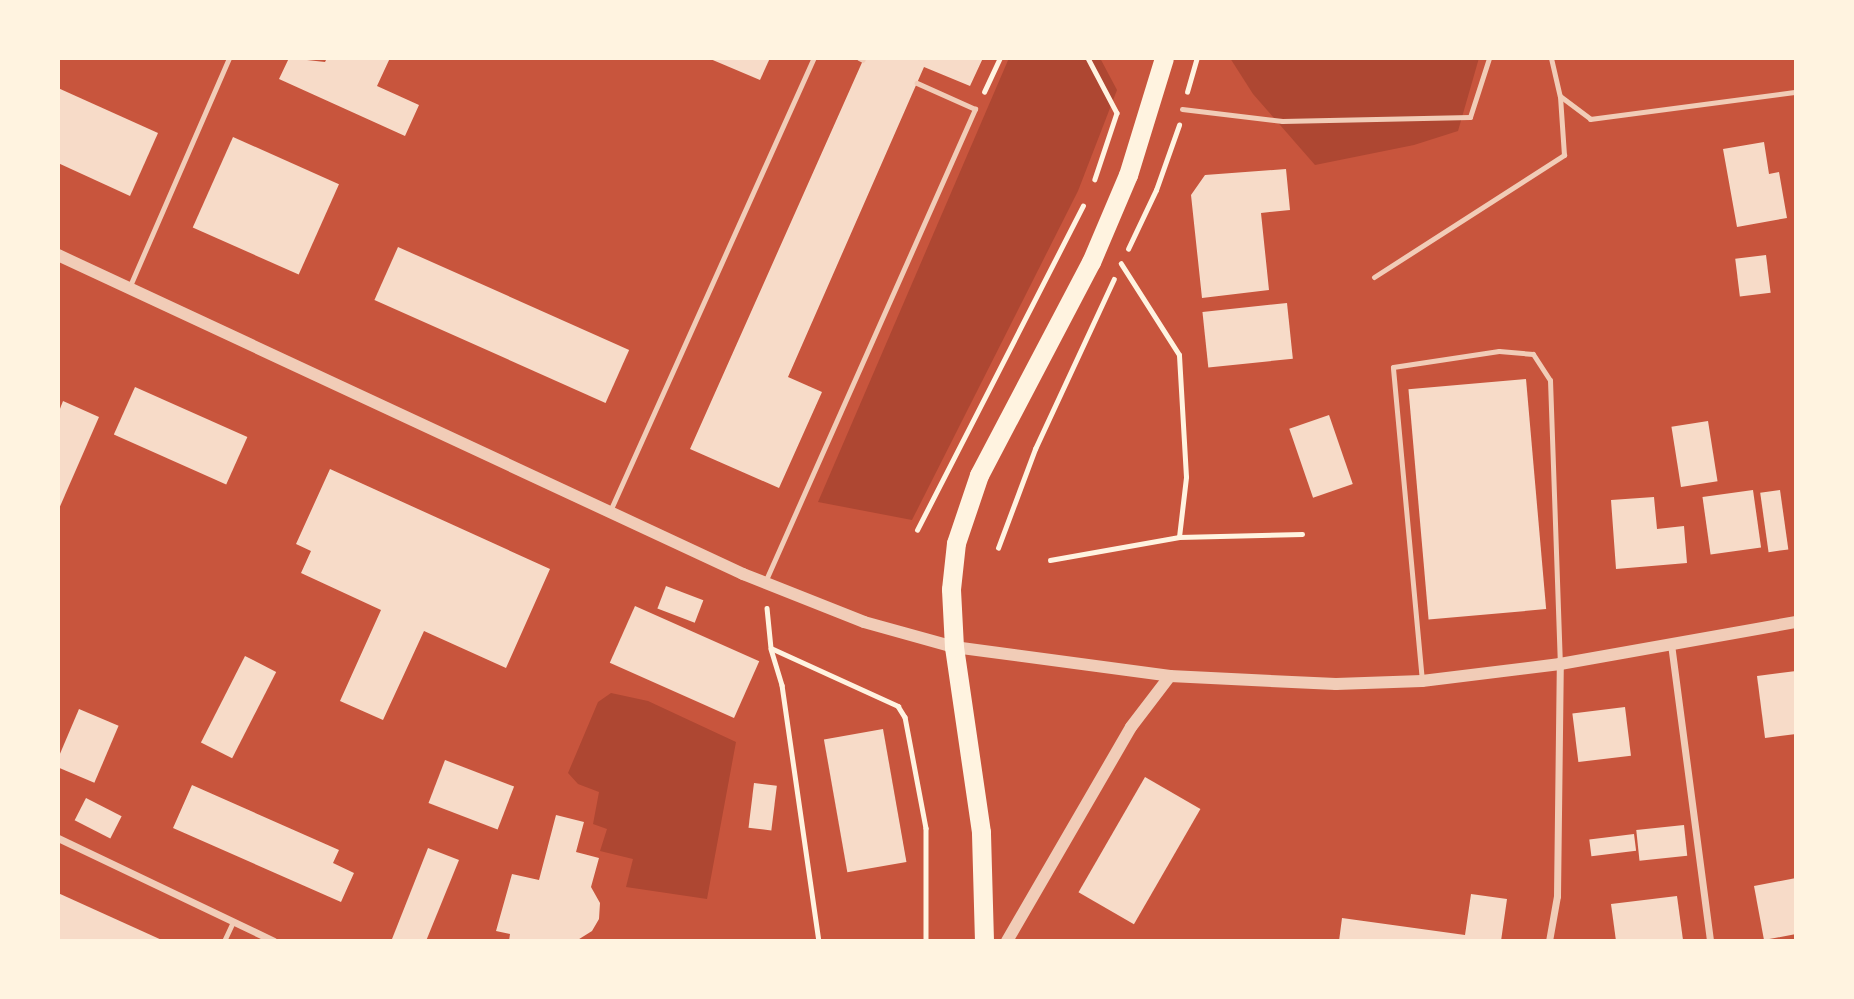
<!DOCTYPE html>
<html>
<head>
<meta charset="utf-8">
<style>
  body { margin:0 }
  #map { position:relative; width:1854px; height:999px; overflow:hidden; background:#c8553d; font-family:"Roboto Condensed",sans-serif }
  div>[style] { position:absolute }
  [style*='--x'] { left:calc(var(--x)*1px); top:calc(var(--y)*1px); width:calc(var(--w)*1px); rotate:calc(var(--a)*1deg) }
  .green>* { inset:0; background:#ae4732 }
  .building>* { inset:0; background:#f7dbc8; transform-origin:0 0 }
  .path>* { height:4.5px; margin:-2.25px; padding:0 2.25px; transform-origin:2.25px; border-radius:2.25px; background:#fff3e0 }
  .service>* { height:5px; margin:-2.5px; padding:0 2.5px; transform-origin:2.5px; border-radius:2.5px; background:#f1ccb7 }
  .minor>* { height:7px; margin:-3.5px; padding:0 3.5px; transform-origin:3.5px; border-radius:3.5px; background:#f1ccb7 }
  .tertiary>* { height:12px; margin:-6px; padding:0 6px; transform-origin:6px; border-radius:6px; background:#f1ccb7 }
  .trunk>* { height:19px; margin:-9.5px; padding:0 9.5px; transform-origin:9.5px; border-radius:9.5px; background:#fff3e0 }
  span { translate:-50% -50%; white-space:nowrap; text-align:center; line-height:1.15; -webkit-text-stroke:5px #fff3e0; paint-order:stroke }
  .frame { position:absolute; inset:0; border:60px solid #fff3e0; pointer-events:none }
</style>
</head>
<body>
<div id="map">
  <div class="green">
    <div style="clip-path:polygon(1009px 58px,1100px 58px,1117px 90px,1078px 191px,912px 520px,818px 502px)"></div>
    <div style="clip-path:polygon(1230px 58px,1479px 58px,1458px 131px,1414px 145px,1315px 165px,1253px 94px)"></div>
    <div style="clip-path:polygon(611px 693px,648px 701px,736px 742px,707px 899px,626px 887px,633px 859px,600px 851px,607px 829px,593px 824px,599px 792px,578px 784px,568px 773px,598px 702px)"></div>
  </div>
  <div class="building">
    <div style="clip-path:polygon(289px 58px,325px 62px,327px 58px,390px 58px,377px 86px,419px 105px,405px 136px,279px 79px)"></div>
    <div style="clip-path:polygon(708px 58px,770px 58px,760px 80px)"></div>
    <div style="clip-path:polygon(864px 58px,983px 58px,970px 86px,924px 67px,788px 377px,822px 392px,779px 488px,690px 449px)"></div>
    <div style="clip-path:polygon(58px 88px,158px 133px,130px 196px,58px 163px)"></div>
    <div style="left:233px;top:137px;width:116px;height:99px;rotate:24deg"></div>
    <div style="clip-path:polygon(1764px 142px,1769px 174px,1779px 172px,1787px 218px,1737px 227px,1723px 149px)"></div>
    <div style="clip-path:polygon(1286px 169px,1290px 210px,1261px 213px,1269px 290px,1202px 298px,1191px 195px,1205px 175px)"></div>
    <div style="left:398px;top:247px;width:253px;height:58px;rotate:24deg"></div>
    <div style="left:1766px;top:255px;width:38px;height:31px;rotate:83deg"></div>
    <div style="left:1287px;top:303px;width:56px;height:85px;rotate:84deg"></div>
    <div style="left:1526px;top:379px;width:231px;height:118px;rotate:85deg"></div>
    <div style="left:135px;top:387px;width:123px;height:52px;rotate:24deg"></div>
    <div style="clip-path:polygon(63px 401px,99px 417px,58px 511px,58px 414px)"></div>
    <div style="left:1329px;top:415px;width:73px;height:42px;rotate:71deg"></div>
    <div style="left:1708px;top:421px;width:61px;height:37px;rotate:81deg"></div>
    <div style="clip-path:polygon(330px 469px,550px 569px,506px 668px,424px 631px,383px 720px,340px 701px,381px 610px,301px 573px,311px 551px,296px 544px)"></div>
    <div style="left:1753px;top:490px;width:58px;height:51px;rotate:82deg"></div>
    <div style="left:1780px;top:490px;width:60px;height:20px;rotate:82deg"></div>
    <div style="clip-path:polygon(1654px 497px,1657px 529px,1684px 526px,1687px 563px,1616px 569px,1611px 500px)"></div>
    <div style="left:666px;top:586px;width:40px;height:24px;rotate:21deg"></div>
    <div style="left:635px;top:606px;width:136px;height:62px;rotate:24deg"></div>
    <div style="left:245px;top:656px;width:35px;height:97px;rotate:27deg"></div>
    <div style="clip-path:polygon(1796px 671px,1796px 734px,1765px 738px,1757px 676px)"></div>
    <div style="left:1625px;top:707px;width:49px;height:53px;rotate:83deg"></div>
    <div style="left:79px;top:709px;width:43px;height:62px;rotate:23deg"></div>
    <div style="left:883px;top:729px;width:135px;height:60px;rotate:80deg"></div>
    <div style="left:445px;top:760px;width:74px;height:46px;rotate:21deg"></div>
    <div style="left:1145px;top:777px;width:64px;height:133px;rotate:30deg"></div>
    <div style="left:754px;top:783px;width:23px;height:45px;rotate:7deg"></div>
    <div style="clip-path:polygon(192px 785px,339px 850px,333px 863px,354px 873px,341px 902px,173px 828px)"></div>
    <div style="left:86px;top:798px;width:40px;height:25px;rotate:27deg"></div>
    <div style="clip-path:polygon(556px 815px,584px 822px,576px 852px,599px 858px,591px 887px,600px 903px,599px 919px,592px 931px,576px 941px,509px 941px,510px 934px,496px 931px,512px 874px,539px 880px)"></div>
    <div style="left:1684px;top:825px;width:31px;height:48px;rotate:84deg"></div>
    <div style="left:1634px;top:834px;width:17px;height:45px;rotate:83deg"></div>
    <div style="clip-path:polygon(428px 848px,459px 860px,426px 941px,396px 941px,392px 939px)"></div>
    <div style="clip-path:polygon(1796px 878px,1796px 934px,1764px 940px,1754px 886px)"></div>
    <div style="clip-path:polygon(58px 893px,164px 941px,58px 941px)"></div>
    <div style="clip-path:polygon(1471px 894px,1507px 899px,1501px 941px,1339px 941px,1342px 918px,1465px 935px)"></div>
    <div style="clip-path:polygon(1677px 896px,1683px 940px,1616px 941px,1611px 904px)"></div>
  </div>
  <div class="path">
    <div style="--x:1088;--y:58;--w:62;--a:62.2"></div>
    <div style="--x:1117;--y:113;--w:70;--a:108.4"></div>
    <div style="--x:984;--y:92;--w:38;--a:-65"></div>
    <div style="--x:1187;--y:92;--w:35;--a:-74"></div>
    <div style="--x:1128;--y:249;--w:65;--a:-64.6"></div>
    <div style="--x:1156;--y:190;--w:69;--a:-70.5"></div>
    <div style="--x:917;--y:530;--w:364;--a:-62.9"></div>
    <div style="--x:1179;--y:537;--w:123;--a:-1.4"></div>
    <div style="--x:998;--y:548;--w:106;--a:-69.5"></div>
    <div style="--x:1035;--y:449;--w:187;--a:-65.1"></div>
    <div style="--x:1050;--y:560;--w:131;--a:-10.1"></div>
    <div style="--x:1179;--y:537;--w:60;--a:-83.3"></div>
    <div style="--x:1186;--y:477;--w:122;--a:-93.3"></div>
    <div style="--x:1179;--y:355;--w:108;--a:-122.5"></div>
    <div style="--x:767;--y:608;--w:40;--a:84.3"></div>
    <div style="--x:771;--y:648;--w:140;--a:24.5"></div>
    <div style="--x:898;--y:706;--w:13;--a:58"></div>
    <div style="--x:905;--y:717;--w:113;--a:79.3"></div>
    <div style="--x:926;--y:828;--w:113;--a:90"></div>
    <div style="--x:771;--y:649;--w:38;--a:73"></div>
    <div style="--x:782;--y:685;--w:259;--a:81.8"></div>
  </div>
  <div class="service">
    <div style="--x:859;--y:58;--w:4;--a:27"></div>
    <div style="--x:1551;--y:58;--w:39;--a:77"></div>
    <div style="--x:1560;--y:96;--w:38;--a:37"></div>
    <div style="--x:1590;--y:119;--w:208;--a:-7.5"></div>
    <div style="--x:1182;--y:109;--w:101;--a:6.8"></div>
    <div style="--x:1282;--y:121;--w:188;--a:-1.2"></div>
    <div style="--x:1470;--y:117;--w:62;--a:-72.1"></div>
    <div style="--x:1374;--y:277;--w:226;--a:-32.7"></div>
    <div style="--x:1564;--y:155;--w:59;--a:-93.9"></div>
    <div style="--x:129;--y:288;--w:251;--a:-66.5"></div>
    <div style="--x:610;--y:511;--w:497;--a:-65.8"></div>
    <div style="--x:765;--y:582;--w:518;--a:-66.06"></div>
    <div style="--x:975;--y:109;--w:64;--a:-155.9"></div>
    <div style="--x:1422;--y:681;--w:315;--a:-95.3"></div>
    <div style="--x:1393;--y:367;--w:107;--a:-8.6"></div>
    <div style="--x:1499;--y:351;--w:34;--a:5"></div>
    <div style="--x:1533;--y:354;--w:31;--a:57"></div>
    <div style="--x:1550;--y:380;--w:284;--a:88"></div>
    <div style="--x:224;--y:941;--w:21;--a:-65"></div>
  </div>
  <div class="minor">
    <div style="--x:1671;--y:644;--w:300;--a:82.5"></div>
    <div style="--x:58;--y:838;--w:239;--a:25.5"></div>
    <div style="--x:1549;--y:941;--w:46;--a:-79.9"></div>
    <div style="--x:1557;--y:896;--w:232;--a:-89.3"></div>
  </div>
  <div class="tertiary">
    <div style="--x:58;--y:255;--w:756;--a:24.97"></div>
    <div style="--x:743;--y:574;--w:130;--a:21.6"></div>
    <div style="--x:864;--y:622;--w:93;--a:15.5"></div>
    <div style="--x:954;--y:647;--w:218;--a:7.6"></div>
    <div style="--x:1170;--y:676;--w:166;--a:2.8"></div>
    <div style="--x:1336;--y:684;--w:86;--a:-2"></div>
    <div style="--x:1422;--y:681;--w:139;--a:-7"></div>
    <div style="--x:1560;--y:664;--w:240;--a:-10.1"></div>
    <div style="--x:1007;--y:941;--w:247;--a:-59.9"></div>
    <div style="--x:1131;--y:727;--w:64;--a:-52.6"></div>
  </div>
  <div class="trunk">
    <div style="--x:984;--y:941;--w:109;--a:-91.6"></div>
    <div style="--x:981;--y:832;--w:187;--a:-98.3"></div>
    <div style="--x:954;--y:647;--w:58;--a:-93"></div>
    <div style="--x:951;--y:589;--w:46;--a:-83.8"></div>
    <div style="--x:956;--y:543;--w:72;--a:-71.3"></div>
    <div style="--x:979;--y:475;--w:241;--a:-62.3"></div>
    <div style="--x:1091;--y:262;--w:95;--a:-67"></div>
    <div style="--x:1128;--y:175;--w:122;--a:-72.9"></div>
  </div>
  <div class="frame"></div>
</div>
</body>
</html>
